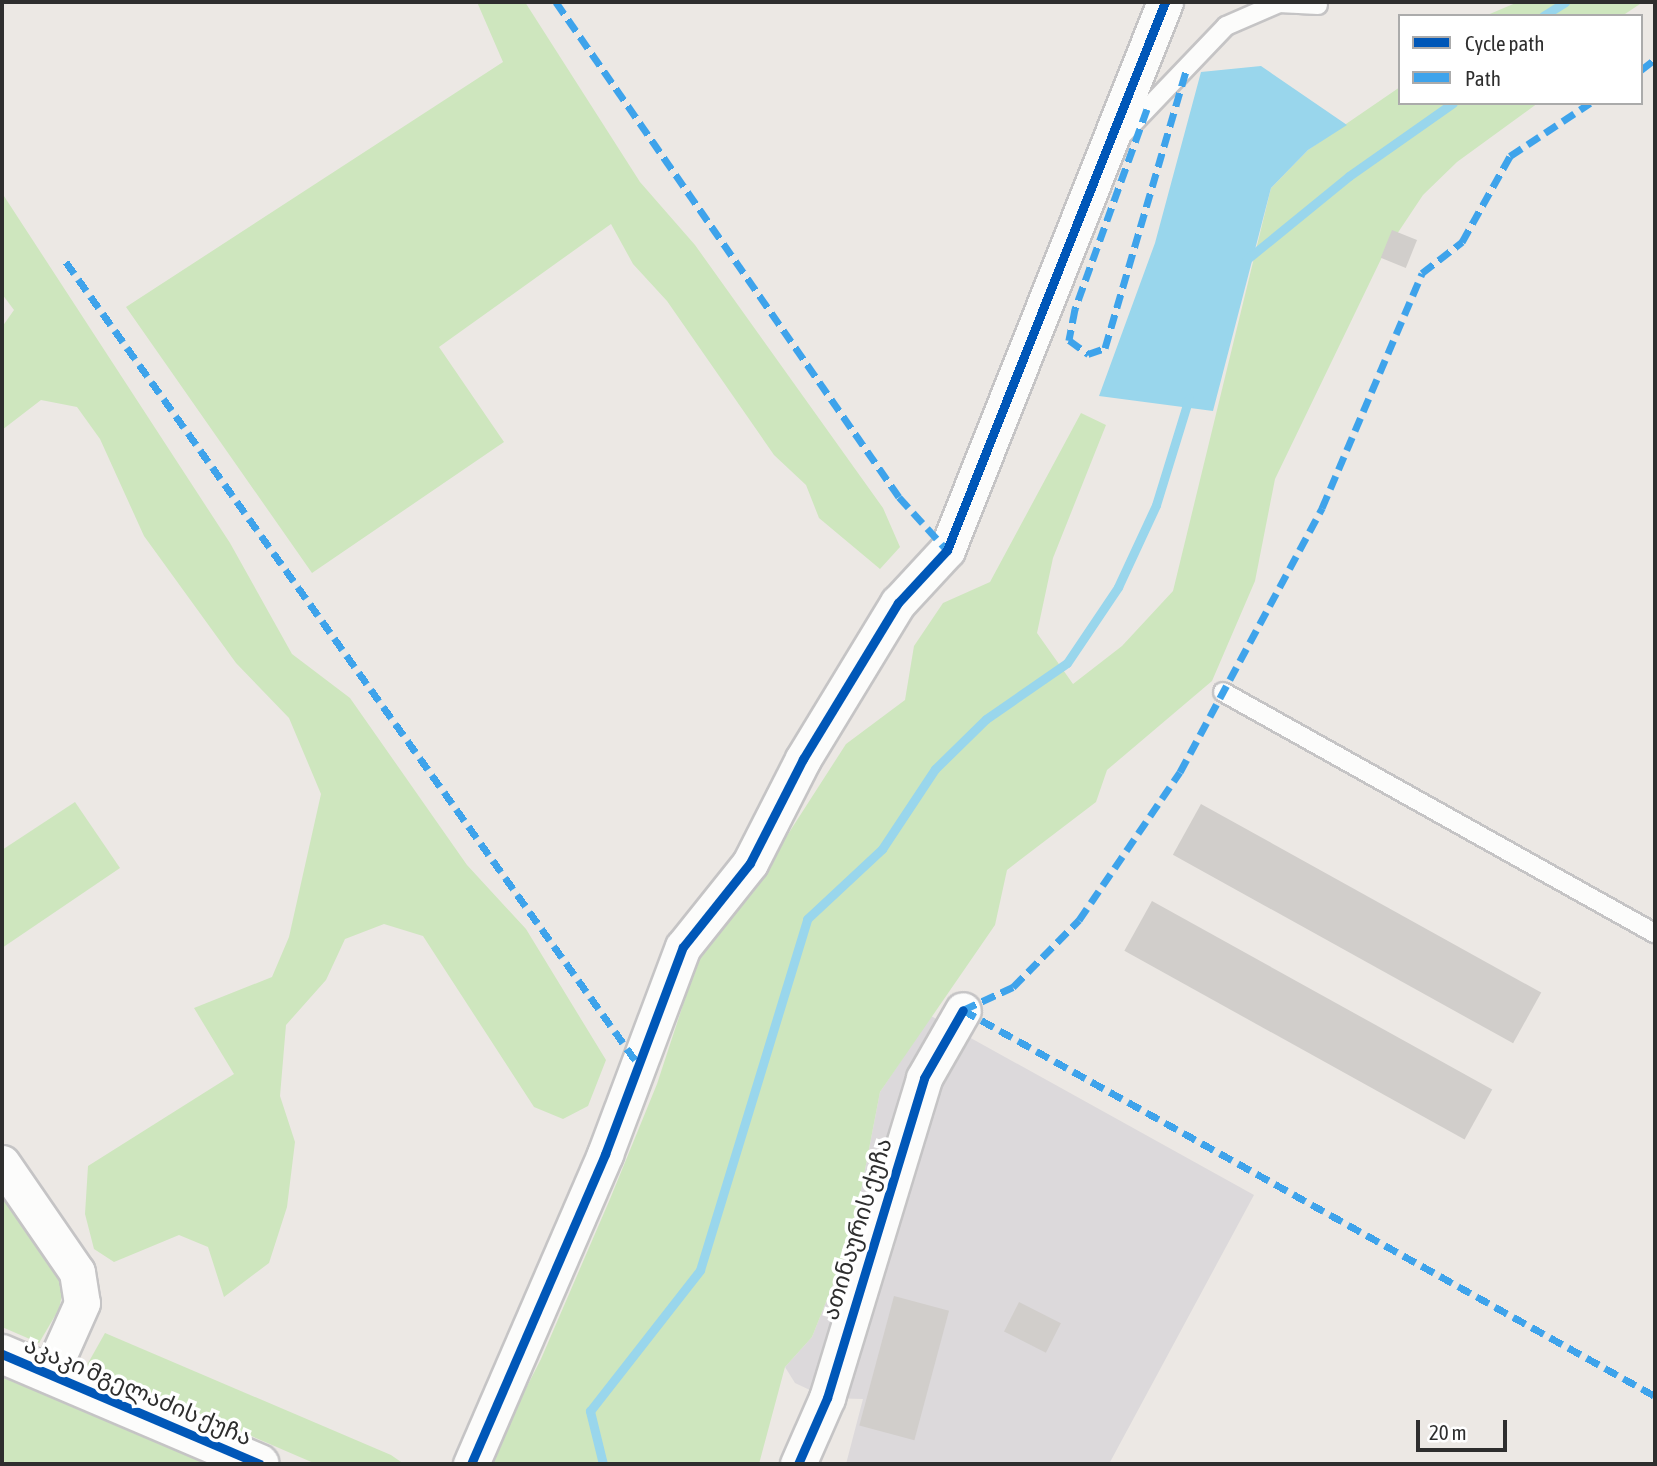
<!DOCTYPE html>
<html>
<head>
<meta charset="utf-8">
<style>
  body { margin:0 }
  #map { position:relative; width:1657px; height:1466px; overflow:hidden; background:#ece8e4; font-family:"Asap Condensed","Noto Sans Georgian",sans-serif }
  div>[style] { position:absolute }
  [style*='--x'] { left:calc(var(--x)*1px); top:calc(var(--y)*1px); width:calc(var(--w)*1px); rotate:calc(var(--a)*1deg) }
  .industrial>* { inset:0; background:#dcd9db }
  .green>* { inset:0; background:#cee6be }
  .water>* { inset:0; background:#99d6ec }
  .stream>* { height:9px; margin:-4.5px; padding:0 4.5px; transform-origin:4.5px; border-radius:4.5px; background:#99d6ec }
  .building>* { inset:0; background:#d1cecb; transform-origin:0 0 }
  .roads { filter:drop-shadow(2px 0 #c5c4c5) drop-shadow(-2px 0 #c5c4c5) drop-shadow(0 2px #c5c4c5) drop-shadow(0 -2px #c5c4c5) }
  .service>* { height:18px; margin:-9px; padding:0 9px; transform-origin:9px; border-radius:9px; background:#fcfcfb }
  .minor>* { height:35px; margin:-17.5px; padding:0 17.5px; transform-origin:17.5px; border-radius:17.5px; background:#fcfcfb }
  .tertiary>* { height:38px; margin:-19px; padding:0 19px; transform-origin:19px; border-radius:19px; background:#fcfcfb }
  .quiet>* { height:7px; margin-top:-3.5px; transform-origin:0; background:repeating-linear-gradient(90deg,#3ea3eb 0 14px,transparent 0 21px) }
  .cycleway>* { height:9px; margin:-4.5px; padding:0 4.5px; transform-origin:4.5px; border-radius:4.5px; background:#0057b8 }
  span { translate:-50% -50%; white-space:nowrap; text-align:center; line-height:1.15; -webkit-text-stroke:7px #fff; paint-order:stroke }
  .street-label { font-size:23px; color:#2e2e2e }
  .frame { position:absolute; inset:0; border:4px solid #2e2e2e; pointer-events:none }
  .legend { position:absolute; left:1398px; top:14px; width:245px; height:91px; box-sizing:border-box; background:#fff; border:2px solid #ababab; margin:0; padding:9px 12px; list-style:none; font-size:21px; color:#2e2e2e }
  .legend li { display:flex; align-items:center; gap:14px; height:35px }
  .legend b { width:35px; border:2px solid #ababab }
  .scale { position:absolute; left:1416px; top:1420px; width:91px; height:32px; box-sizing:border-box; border:4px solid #2e2e2e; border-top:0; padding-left:9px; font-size:21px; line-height:24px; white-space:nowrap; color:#2e2e2e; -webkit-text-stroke:5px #fff; paint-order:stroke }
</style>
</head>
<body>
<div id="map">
  <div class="industrial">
    <div style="clip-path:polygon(931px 1016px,1254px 1195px,1109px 1464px,846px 1464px,863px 1399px,827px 1398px,795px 1383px,785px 1367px,812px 1337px,852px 1237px,880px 1092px)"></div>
  </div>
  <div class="green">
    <div style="clip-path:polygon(477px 2px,525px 2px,640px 182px,695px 245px,883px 508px,900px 547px,880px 569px,819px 518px,806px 485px,774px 455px,667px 301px,633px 264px,611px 224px,439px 347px,504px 442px,312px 573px,126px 307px,503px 62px)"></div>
    <div style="clip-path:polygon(1518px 2px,1643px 2px,1622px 16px,1485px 16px)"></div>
    <div style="clip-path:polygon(1400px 87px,1400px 103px,1538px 103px,1457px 162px,1423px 195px,1383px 255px,1275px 479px,1255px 581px,1212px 681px,1107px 770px,1096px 802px,1007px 870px,995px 925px,880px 1092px,852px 1237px,812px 1337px,785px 1367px,759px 1464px,487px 1464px,541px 1359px,610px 1199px,657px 1084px,699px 956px,754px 887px,846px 744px,905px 700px,914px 646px,943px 603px,990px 582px,1081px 413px,1106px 425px,1053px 558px,1037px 633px,1073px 684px,1122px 646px,1173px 591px,1271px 188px,1308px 150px)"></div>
    <div style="clip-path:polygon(2px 193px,230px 543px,292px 654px,350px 698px,467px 865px,526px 929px,606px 1060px,588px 1106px,563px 1119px,534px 1107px,423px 936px,384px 924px,345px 939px,326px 980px,286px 1025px,280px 1096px,295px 1142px,287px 1207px,269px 1263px,224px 1297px,208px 1247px,179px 1235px,114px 1262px,94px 1249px,85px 1214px,88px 1166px,234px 1074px,194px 1008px,272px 977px,289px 937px,321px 794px,289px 718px,236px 663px,144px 536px,100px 439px,77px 407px,41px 400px,2px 430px,2px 327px,14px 310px,2px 294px)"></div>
    <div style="clip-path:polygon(75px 802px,120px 868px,2px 948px,2px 850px)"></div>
    <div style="clip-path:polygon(2px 1188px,65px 1281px,59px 1309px,39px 1343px,2px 1327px)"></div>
    <div style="clip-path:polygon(105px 1333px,391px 1455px,404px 1464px,316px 1464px,87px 1365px)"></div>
    <div style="clip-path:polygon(2px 1374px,213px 1464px,2px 1464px)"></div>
  </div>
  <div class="water">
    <div style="clip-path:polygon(1261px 66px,1347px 125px,1308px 150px,1271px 188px,1213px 411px,1099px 396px,1155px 243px,1201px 72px)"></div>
  </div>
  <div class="stream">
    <div style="--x:1543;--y:16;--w:26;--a:-32"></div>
    <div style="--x:1246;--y:260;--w:133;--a:-39.2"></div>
    <div style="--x:1349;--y:176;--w:127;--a:-35.1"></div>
    <div style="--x:603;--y:1464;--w:55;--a:-103.8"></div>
    <div style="--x:590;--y:1411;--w:179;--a:-52"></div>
    <div style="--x:700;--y:1270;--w:367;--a:-73"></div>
    <div style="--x:807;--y:919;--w:103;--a:-43"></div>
    <div style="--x:882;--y:849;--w:96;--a:-56.5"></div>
    <div style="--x:935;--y:769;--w:71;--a:-44.4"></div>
    <div style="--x:986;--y:719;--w:98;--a:-34.7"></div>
    <div style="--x:1067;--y:663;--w:92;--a:-56.1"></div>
    <div style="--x:1118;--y:587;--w:90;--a:-65.1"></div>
    <div style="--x:1156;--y:505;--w:112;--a:-72.9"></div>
  </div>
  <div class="building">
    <div style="left:1392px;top:230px;width:27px;height:30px;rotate:22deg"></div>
    <div style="left:1201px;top:804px;width:389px;height:58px;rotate:29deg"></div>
    <div style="left:1152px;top:901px;width:389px;height:57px;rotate:29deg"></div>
    <div style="left:894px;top:1296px;width:57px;height:134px;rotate:15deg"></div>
    <div style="left:1019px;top:1302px;width:47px;height:33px;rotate:27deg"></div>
  </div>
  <div class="roads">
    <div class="service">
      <div style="--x:1121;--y:136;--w:152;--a:-46.3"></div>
      <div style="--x:1226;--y:26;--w:58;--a:-23.5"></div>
      <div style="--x:1279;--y:3;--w:39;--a:3"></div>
      <div style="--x:1223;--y:692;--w:495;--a:29.2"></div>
    </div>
    <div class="minor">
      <div style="--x:2;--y:1163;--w:132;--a:55.5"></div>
      <div style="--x:77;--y:1272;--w:31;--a:81"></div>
      <div style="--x:82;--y:1303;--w:79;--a:114"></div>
      <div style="--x:471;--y:1464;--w:338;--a:-66.6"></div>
      <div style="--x:605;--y:1154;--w:221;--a:-69.4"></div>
      <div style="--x:683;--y:947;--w:107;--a:-51.4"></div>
      <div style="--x:750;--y:863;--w:117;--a:-63"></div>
      <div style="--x:803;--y:759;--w:183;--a:-58.7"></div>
      <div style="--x:898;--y:603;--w:72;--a:-47.2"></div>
      <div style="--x:947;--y:550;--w:590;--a:-68.31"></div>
      <div style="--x:798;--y:1464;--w:72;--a:-66.3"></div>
      <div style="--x:827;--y:1398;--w:334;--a:-73.1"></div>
      <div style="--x:924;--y:1078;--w:78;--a:-60.2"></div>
    </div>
    <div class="tertiary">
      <div style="--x:2;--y:1354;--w:280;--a:23.1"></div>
    </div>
  </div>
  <div class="quiet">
    <div style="--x:556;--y:2;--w:602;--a:55.28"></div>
    <div style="--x:899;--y:497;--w:72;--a:47.8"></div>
    <div style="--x:1641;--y:70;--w:18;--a:-38"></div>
    <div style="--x:1147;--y:109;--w:213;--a:109.8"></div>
    <div style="--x:1075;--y:309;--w:32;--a:101"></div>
    <div style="--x:1069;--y:340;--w:24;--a:36"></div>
    <div style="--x:1088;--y:354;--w:18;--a:-19"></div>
    <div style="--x:1105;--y:348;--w:292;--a:-73.7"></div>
    <div style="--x:66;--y:262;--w:985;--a:54.5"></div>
    <div style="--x:963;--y:1010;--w:55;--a:-24.7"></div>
    <div style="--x:1013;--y:987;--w:94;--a:-45.4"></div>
    <div style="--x:1079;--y:920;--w:179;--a:-55.7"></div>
    <div style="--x:1180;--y:772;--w:300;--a:-61.7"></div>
    <div style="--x:1322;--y:508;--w:255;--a:-66.9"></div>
    <div style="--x:1422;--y:273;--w:51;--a:-37.8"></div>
    <div style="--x:1462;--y:242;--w:98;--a:-60.8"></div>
    <div style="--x:1510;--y:156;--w:96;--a:-33.5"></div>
    <div style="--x:963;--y:1010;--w:792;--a:29.15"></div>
  </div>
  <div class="cycleway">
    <div style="--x:2;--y:1354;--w:280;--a:23.1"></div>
    <div style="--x:471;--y:1464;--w:338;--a:-66.6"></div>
    <div style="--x:605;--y:1154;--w:221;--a:-69.4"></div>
    <div style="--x:683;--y:947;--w:107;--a:-51.4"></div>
    <div style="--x:750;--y:863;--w:117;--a:-63"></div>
    <div style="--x:803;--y:759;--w:183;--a:-58.7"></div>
    <div style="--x:898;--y:603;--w:72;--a:-47.2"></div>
    <div style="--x:947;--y:550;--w:590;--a:-68.31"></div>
    <div style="--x:798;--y:1464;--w:72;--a:-66.3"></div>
    <div style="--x:827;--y:1398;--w:334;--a:-73.1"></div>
    <div style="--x:924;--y:1078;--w:78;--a:-60.2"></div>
  </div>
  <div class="street-label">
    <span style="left:857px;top:1229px;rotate:-73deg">ათინაურის ქუჩა</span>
    <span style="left:138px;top:1391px;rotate:23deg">აკაკი მგელაძის ქუჩა</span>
  </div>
  <div class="frame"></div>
  <ul class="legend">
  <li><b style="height:9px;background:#0057b8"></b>Cycle path</li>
  <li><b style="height:9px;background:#3ea3eb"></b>Path</li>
  </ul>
  <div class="scale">20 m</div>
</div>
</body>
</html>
